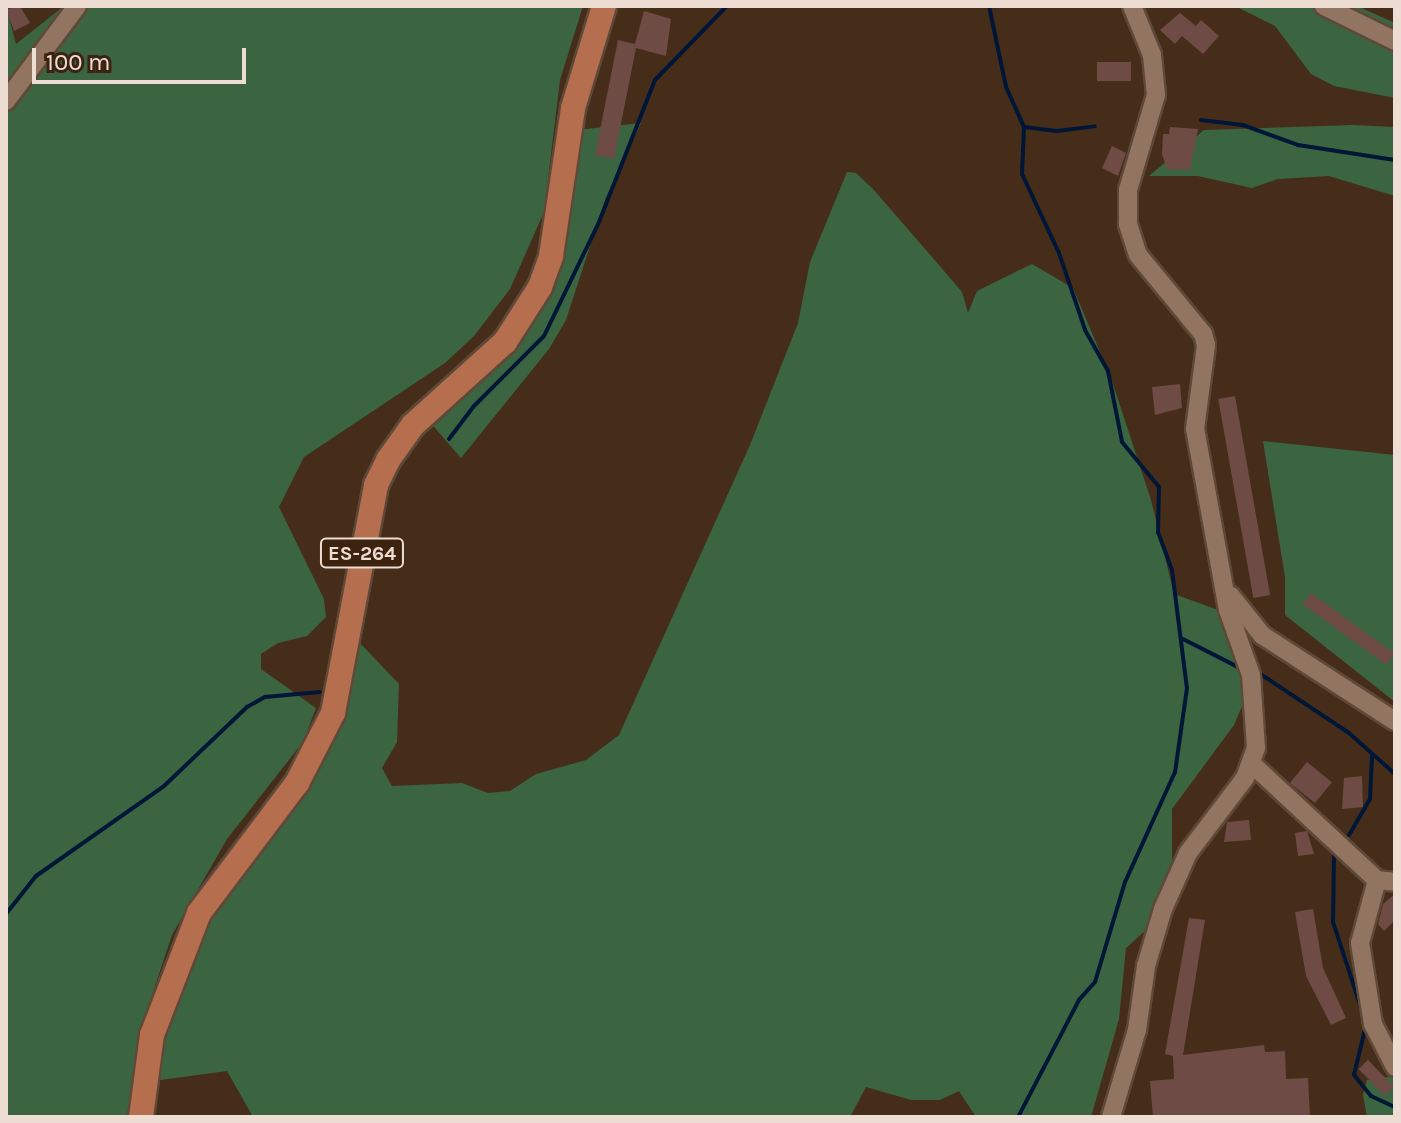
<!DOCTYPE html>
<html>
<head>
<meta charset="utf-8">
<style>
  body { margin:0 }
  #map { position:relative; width:1401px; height:1123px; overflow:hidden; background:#462d1a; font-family:Karla,sans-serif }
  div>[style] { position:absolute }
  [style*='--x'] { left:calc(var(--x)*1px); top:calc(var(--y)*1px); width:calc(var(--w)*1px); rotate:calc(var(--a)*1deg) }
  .green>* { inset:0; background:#3a6540 }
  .stream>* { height:4px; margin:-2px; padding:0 2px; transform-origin:2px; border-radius:2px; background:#001637 }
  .building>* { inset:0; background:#6e4c45; transform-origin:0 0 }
  .roads { filter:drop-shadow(2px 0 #5e4939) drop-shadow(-2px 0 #5e4939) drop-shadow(0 2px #5e4939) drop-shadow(0 -2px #5e4939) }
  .minor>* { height:18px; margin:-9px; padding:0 9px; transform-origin:9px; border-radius:9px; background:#927560 }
  .major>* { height:24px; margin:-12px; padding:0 12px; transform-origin:12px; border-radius:12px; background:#b56e4e }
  span { translate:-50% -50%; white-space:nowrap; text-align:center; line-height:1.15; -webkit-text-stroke:6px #3b2310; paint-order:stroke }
  .shield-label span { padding:2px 6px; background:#3b2310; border:2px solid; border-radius:6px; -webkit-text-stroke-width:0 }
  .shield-label { font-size:20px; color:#eeddd2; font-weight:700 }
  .frame { position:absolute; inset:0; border:8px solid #eeddd2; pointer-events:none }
  .scale { position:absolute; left:32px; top:48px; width:214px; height:36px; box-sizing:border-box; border:4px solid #eeddd2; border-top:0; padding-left:10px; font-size:24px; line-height:28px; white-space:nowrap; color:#eeddd2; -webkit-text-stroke:6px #3b2310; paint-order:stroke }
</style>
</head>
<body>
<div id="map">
  <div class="green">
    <div style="clip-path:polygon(6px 6px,16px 44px,64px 6px,583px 6px,560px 80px,544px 212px,510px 289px,474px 336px,445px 363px,304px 457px,279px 507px,324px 599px,326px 617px,307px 636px,278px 643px,261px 654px,261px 669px,316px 708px,303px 742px,227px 839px,172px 935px,137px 1040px,130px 1117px,6px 1117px)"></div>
    <div style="clip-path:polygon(1235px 6px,1357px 6px,1395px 23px,1395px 98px,1334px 86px,1311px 74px,1275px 26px)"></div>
    <div style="clip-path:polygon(641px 123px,606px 197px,566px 320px,549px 349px,461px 458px,422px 413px,528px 300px,577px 130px)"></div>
    <div style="clip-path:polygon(1352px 125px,1395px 127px,1395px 196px,1329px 176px,1278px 179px,1252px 188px,1198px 176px,1149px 176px,1204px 130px)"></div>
    <div style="clip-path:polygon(847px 172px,856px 173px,873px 189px,932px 257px,962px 292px,968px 313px,977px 291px,1032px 264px,1073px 288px,1111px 378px,1151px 500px,1174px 594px,1229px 614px,1247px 647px,1245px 699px,1234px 725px,1172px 809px,1172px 861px,1147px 929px,1126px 948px,1119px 1019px,1091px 1117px,976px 1117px,959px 1091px,940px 1100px,911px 1100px,866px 1087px,850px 1117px,253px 1117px,227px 1071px,153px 1081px,191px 944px,261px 831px,358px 641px,399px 684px,397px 742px,382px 768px,392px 786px,462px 783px,488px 793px,510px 791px,536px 774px,586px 760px,619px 735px,750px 445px,798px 323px,810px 262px)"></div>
    <div style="clip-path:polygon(1263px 441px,1395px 455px,1395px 702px,1285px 615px,1285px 577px)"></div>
    <div style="clip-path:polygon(1395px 1076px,1395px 1117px,1367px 1117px,1363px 1095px,1367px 1080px)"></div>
  </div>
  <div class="stream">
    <div style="--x:989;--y:6;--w:83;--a:78.1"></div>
    <div style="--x:1006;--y:87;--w:44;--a:65.8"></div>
    <div style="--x:1024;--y:127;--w:47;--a:92.4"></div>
    <div style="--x:1022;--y:174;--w:87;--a:64.9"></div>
    <div style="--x:1059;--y:253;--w:81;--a:71.3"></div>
    <div style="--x:1085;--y:330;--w:47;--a:60.7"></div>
    <div style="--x:1108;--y:371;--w:72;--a:78.8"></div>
    <div style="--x:1122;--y:442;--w:58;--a:50.6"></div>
    <div style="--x:1159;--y:487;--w:45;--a:91.3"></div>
    <div style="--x:1158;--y:532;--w:40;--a:69.8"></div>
    <div style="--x:1172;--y:570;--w:119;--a:82.8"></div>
    <div style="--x:1187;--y:688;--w:85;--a:98.1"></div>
    <div style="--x:1175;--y:772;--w:121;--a:114.4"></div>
    <div style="--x:1125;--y:882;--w:104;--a:106.7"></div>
    <div style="--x:1095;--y:982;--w:24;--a:132"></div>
    <div style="--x:1079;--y:1000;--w:132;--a:117.5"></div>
    <div style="--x:1201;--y:120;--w:42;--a:6.8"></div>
    <div style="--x:1243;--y:125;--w:59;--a:20"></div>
    <div style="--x:1298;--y:145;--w:98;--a:8.8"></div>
    <div style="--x:1024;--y:127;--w:33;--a:7"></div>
    <div style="--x:1057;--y:131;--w:38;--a:-7"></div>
    <div style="--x:449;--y:439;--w:41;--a:-52.9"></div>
    <div style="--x:474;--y:406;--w:99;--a:-45"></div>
    <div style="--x:544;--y:336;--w:127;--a:-64.2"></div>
    <div style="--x:599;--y:222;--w:153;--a:-68.5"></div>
    <div style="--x:655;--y:80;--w:103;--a:-45.8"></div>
    <div style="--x:1183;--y:639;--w:62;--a:27"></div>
    <div style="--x:1262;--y:675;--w:105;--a:33.7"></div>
    <div style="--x:1349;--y:733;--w:62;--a:41.7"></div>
    <div style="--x:1349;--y:835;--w:42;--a:-59.7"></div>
    <div style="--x:1370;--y:799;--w:43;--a:-87.3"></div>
    <div style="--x:1334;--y:853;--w:69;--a:90.8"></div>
    <div style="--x:1333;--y:922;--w:100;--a:71.9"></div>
    <div style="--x:6;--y:914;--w:48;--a:-51.7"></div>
    <div style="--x:36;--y:876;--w:156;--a:-35.1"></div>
    <div style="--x:164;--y:786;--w:115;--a:-43.6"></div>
    <div style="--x:247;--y:707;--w:21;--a:-29"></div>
    <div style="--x:265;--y:697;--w:55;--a:-5.2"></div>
    <div style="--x:1366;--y:1025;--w:51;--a:103.5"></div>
    <div style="--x:1354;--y:1075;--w:27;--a:51"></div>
    <div style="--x:1371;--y:1096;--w:26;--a:25"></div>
  </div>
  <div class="building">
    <div style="clip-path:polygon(20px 6px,30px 23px,14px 31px,6px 9px)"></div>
    <div style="clip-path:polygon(644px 11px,671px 19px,666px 56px,636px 48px,614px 159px,595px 155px,618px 40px,635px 44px)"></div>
    <div style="clip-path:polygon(1180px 13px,1196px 26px,1201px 20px,1219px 36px,1203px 54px,1182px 36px,1175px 44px,1160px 30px)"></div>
    <div style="left:1097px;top:62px;width:34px;height:19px"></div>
    <div style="clip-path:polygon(1170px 127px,1198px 129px,1190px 170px,1167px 169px,1162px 154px,1163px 134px,1169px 134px)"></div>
    <div style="clip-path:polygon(1112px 146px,1126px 153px,1118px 176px,1102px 168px)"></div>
    <div style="clip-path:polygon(1180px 384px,1182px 408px,1155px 415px,1152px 387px)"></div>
    <div style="left:1235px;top:396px;width:202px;height:17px;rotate:80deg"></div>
    <div style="left:1311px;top:593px;width:103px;height:14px;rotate:36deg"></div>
    <div style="left:1307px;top:762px;width:32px;height:27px;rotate:39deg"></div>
    <div style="clip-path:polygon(1362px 776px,1363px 807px,1342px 809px,1344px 778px)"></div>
    <div style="clip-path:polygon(1249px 820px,1251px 840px,1224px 842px,1227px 822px)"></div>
    <div style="clip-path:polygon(1307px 831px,1314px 854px,1298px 856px,1295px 833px)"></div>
    <div style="clip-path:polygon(1395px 894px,1395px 920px,1384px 931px,1378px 924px,1383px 904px)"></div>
    <div style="clip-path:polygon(1313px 909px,1323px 968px,1346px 1018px,1331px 1025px,1306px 976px,1295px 912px)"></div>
    <div style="clip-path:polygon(1189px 918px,1205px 920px,1183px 1055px,1264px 1045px,1265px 1052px,1285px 1051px,1286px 1079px,1308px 1078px,1310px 1117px,1153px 1117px,1150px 1081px,1174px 1079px,1173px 1056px,1165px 1054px)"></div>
    <div style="left:1368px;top:1060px;width:37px;height:13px;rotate:46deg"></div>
  </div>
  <div class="roads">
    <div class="minor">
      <div style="--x:1324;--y:6;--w:79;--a:26.2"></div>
      <div style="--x:6;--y:101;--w:119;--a:-53.2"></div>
      <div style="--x:1231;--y:596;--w:50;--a:51.5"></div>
      <div style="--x:1262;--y:635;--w:158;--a:32.9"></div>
      <div style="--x:1252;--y:764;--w:171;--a:42.9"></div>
      <div style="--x:1377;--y:880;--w:18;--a:6"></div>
      <div style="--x:1377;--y:880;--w:65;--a:105.1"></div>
      <div style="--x:1360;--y:943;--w:82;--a:80.9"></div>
      <div style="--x:1373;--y:1024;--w:48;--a:62.9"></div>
      <div style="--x:1111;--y:1117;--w:91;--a:-73.4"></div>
      <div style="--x:1137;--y:1030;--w:65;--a:-82"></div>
      <div style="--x:1146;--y:966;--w:59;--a:-73.4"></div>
      <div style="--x:1163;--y:909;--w:61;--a:-65.9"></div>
      <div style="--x:1188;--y:853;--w:94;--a:-52.8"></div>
      <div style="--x:1245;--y:778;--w:32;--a:-70"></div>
      <div style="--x:1256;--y:748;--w:73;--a:-93.9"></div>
      <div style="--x:1251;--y:675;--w:69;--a:-109.5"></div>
      <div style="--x:1228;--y:610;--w:184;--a:-100.3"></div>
      <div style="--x:1195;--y:429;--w:85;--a:-82.5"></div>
      <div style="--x:1206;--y:345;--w:11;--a:-105"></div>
      <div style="--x:1203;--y:334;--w:102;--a:-129.4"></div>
      <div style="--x:1138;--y:255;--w:33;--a:-108"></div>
      <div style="--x:1128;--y:224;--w:34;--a:-90"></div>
      <div style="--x:1128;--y:190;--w:99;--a:-73.6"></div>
      <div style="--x:1156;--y:95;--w:40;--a:-95.7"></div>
      <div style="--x:1152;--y:55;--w:53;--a:-112.2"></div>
    </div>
    <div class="major">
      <div style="--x:141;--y:1117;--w:83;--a:-82.4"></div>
      <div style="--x:152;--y:1035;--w:131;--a:-68.9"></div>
      <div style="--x:199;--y:913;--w:163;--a:-53"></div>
      <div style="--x:297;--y:783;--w:79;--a:-62.8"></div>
      <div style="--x:333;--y:713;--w:232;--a:-79.3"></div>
      <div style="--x:376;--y:485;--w:28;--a:-64"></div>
      <div style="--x:388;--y:460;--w:43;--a:-54.5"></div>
      <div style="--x:413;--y:425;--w:124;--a:-42.1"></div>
      <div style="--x:505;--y:342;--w:65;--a:-57.5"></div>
      <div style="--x:540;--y:287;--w:33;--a:-70"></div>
      <div style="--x:551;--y:256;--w:150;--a:-81.5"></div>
      <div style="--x:573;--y:108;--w:107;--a:-73.1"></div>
    </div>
  </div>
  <div class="shield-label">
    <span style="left:362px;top:553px">ES-264</span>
  </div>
  <div class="frame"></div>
  <div class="scale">100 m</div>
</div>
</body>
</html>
